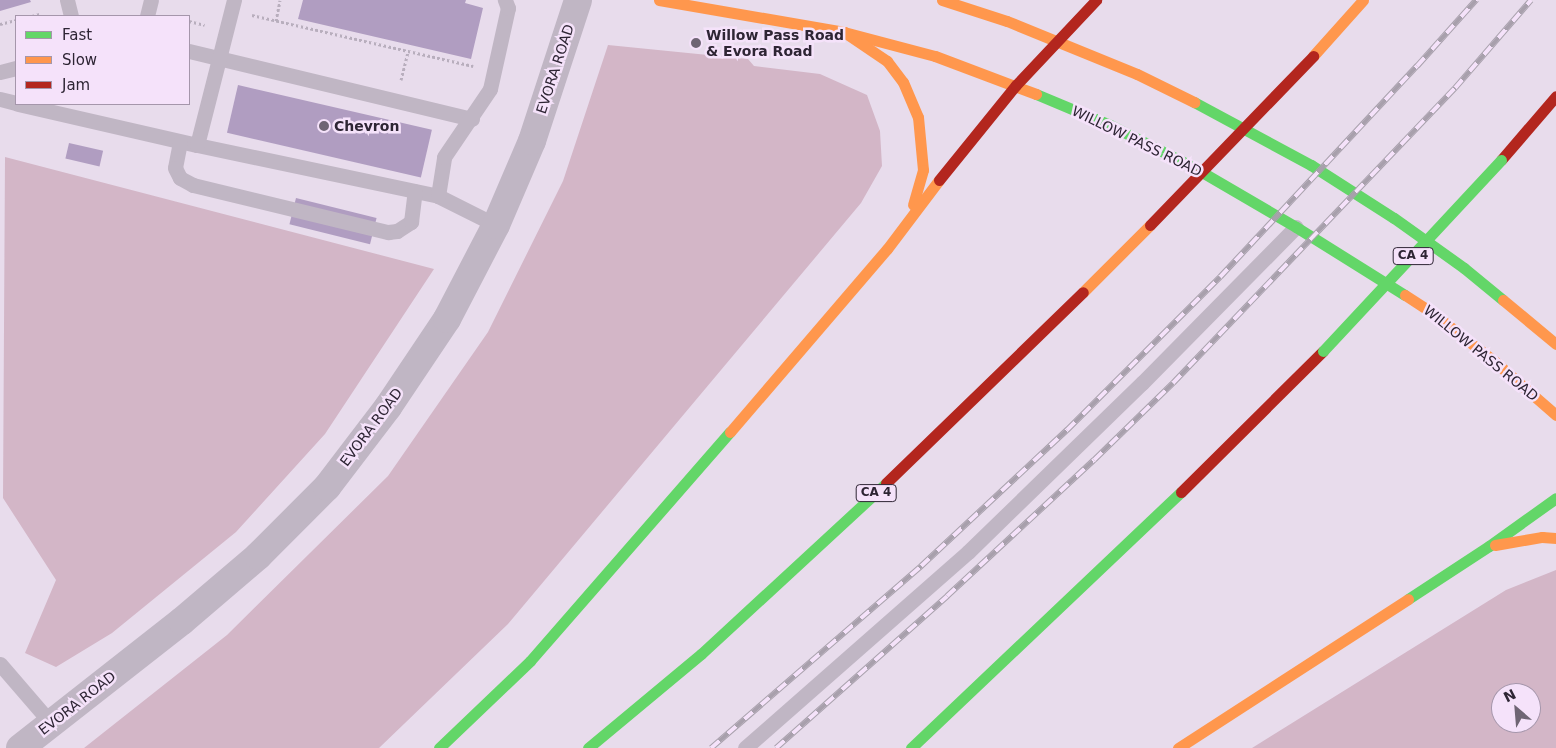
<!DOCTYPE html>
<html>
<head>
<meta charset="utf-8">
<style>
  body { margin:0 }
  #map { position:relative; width:1556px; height:748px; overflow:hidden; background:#e8dcec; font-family:"DejaVu Sans",sans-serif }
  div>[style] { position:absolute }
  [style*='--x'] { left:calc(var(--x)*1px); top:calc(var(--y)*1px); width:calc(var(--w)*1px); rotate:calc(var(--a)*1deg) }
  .green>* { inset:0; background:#d3b6c7 }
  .building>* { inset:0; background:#b09dc1; transform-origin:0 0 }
  .path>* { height:3px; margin-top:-1.5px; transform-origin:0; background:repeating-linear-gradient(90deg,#b8aebd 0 2.5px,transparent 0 5px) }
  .lane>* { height:15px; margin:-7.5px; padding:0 7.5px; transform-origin:7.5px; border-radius:7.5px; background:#c0b6c4 }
  .street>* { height:28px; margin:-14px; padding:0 14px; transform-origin:14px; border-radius:14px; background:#c0b6c4 }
  .fast>* { height:11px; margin:-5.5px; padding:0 5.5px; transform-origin:5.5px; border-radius:5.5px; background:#63d668 }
  .slow>* { height:11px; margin:-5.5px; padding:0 5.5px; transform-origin:5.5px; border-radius:5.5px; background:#ff974d }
  .jam>* { height:11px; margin:-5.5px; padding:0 5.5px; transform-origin:5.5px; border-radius:5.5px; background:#b3261e }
  .rail>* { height:5.5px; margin-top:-2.75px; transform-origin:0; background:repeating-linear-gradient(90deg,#f5e2fa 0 11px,#a8a0ac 0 22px); box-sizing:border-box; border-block:1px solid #a8a0ac }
  .fast-bridge>* { height:11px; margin:-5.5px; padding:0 5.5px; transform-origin:5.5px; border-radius:5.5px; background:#63d668 }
  .jam-bridge>* { height:11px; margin:-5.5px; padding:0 5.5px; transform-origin:5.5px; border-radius:5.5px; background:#b3261e }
  .dots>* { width:14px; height:14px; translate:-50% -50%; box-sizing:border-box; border:2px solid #f5e2fa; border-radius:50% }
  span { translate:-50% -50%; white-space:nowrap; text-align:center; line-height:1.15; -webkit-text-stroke:5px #f5e2fa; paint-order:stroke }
  .shield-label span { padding:1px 4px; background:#f5e2fa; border:1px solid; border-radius:4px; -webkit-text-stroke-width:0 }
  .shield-label { font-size:12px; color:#2e2534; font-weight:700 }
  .poi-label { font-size:14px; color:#2e2534; font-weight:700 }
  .left { translate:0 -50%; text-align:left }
  .street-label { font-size:14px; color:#2e2534 }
  .legend { position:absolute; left:15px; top:15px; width:175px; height:90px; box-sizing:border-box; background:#f5e2fa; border:1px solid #a596ab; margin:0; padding:6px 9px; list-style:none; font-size:15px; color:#2e2534 }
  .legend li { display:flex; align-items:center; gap:10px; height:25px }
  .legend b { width:25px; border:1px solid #a596ab }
  .north { position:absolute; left:1491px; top:683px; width:50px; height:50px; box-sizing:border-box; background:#f5e2fa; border:1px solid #a596ab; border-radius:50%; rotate:333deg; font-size:14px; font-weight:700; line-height:20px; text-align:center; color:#2e2534 }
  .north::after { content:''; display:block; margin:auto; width:18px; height:22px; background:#6f6574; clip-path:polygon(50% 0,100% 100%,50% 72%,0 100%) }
</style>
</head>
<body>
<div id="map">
  <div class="green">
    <div style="clip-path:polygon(608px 45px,748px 59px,754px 66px,820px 74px,867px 95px,880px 131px,882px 166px,861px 203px,508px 624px,379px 748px,84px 748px,227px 635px,388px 476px,488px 332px,563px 181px)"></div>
    <div style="clip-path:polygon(5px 157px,434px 269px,325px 434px,236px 532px,112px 633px,56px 667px,25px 653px,56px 580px,3px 498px)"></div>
    <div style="clip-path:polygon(evenodd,1556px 570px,1556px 748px,1252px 748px,1506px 590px,1556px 570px,1501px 693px,1531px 693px,1531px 723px,1501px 723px,1501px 693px)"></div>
  </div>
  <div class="building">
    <div style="clip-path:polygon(0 0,30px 0,31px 2px,0 11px)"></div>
    <div style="clip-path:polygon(303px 0,466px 0,465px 3px,483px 8px,471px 59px,298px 19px)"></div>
    <div style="left:238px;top:85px;width:199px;height:49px;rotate:13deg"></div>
    <div style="left:69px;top:143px;width:35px;height:16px;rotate:13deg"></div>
    <div style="left:296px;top:198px;width:83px;height:27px;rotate:14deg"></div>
  </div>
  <div class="path">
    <div style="--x:252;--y:15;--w:227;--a:13"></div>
    <div style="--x:32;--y:16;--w:8;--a:-14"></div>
    <div style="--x:40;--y:14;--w:2;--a:90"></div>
    <div style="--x:189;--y:21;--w:16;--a:14"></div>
    <div style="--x:276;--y:21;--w:21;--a:-79"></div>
    <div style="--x:0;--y:24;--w:16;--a:-14"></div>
    <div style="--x:401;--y:80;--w:30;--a:-76"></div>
  </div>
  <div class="lane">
    <div style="--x:67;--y:0;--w:16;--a:76"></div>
    <div style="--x:147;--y:16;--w:16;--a:-76"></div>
    <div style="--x:189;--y:51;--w:291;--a:13.5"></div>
    <div style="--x:0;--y:72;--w:16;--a:-14"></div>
    <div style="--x:0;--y:99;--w:16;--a:14"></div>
    <div style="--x:18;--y:104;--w:184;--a:12.9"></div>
    <div style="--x:197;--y:145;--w:246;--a:11.9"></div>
    <div style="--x:438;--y:196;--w:65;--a:26.6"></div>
    <div style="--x:180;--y:142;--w:26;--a:101"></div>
    <div style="--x:175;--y:168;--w:11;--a:63"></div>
    <div style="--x:180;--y:178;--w:15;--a:28"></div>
    <div style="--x:193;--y:185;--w:201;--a:13.6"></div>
    <div style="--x:388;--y:232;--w:9;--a:-6"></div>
    <div style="--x:397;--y:231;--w:17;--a:-33"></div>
    <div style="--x:411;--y:222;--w:31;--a:-83"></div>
    <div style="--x:197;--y:145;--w:150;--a:-75.7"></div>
    <div style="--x:438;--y:196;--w:39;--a:-81"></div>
    <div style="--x:444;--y:157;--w:82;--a:-55.9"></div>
    <div style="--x:490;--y:89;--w:83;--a:-77.5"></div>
    <div style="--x:508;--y:8;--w:9;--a:-111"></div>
    <div style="--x:0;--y:664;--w:78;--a:49.2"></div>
    <div style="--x:745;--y:748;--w:297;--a:-41.3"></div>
    <div style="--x:968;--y:552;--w:243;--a:-44.2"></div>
    <div style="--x:1142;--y:383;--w:219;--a:-45.4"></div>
  </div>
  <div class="street">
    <div style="--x:20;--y:748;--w:206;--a:-38.1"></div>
    <div style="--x:182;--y:621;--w:100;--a:-40.5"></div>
    <div style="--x:258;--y:556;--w:98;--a:-45"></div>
    <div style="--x:327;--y:487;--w:101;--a:-52.7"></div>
    <div style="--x:388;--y:407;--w:106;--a:-56.2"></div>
    <div style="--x:447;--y:319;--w:106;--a:-62.5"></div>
    <div style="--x:496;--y:225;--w:91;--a:-66.8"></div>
    <div style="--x:532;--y:141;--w:148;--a:-71.9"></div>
  </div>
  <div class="fast">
    <div style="--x:1036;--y:94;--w:80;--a:22.7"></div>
    <div style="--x:1110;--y:125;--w:95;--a:26.8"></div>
    <div style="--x:1195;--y:168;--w:117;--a:30.3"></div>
    <div style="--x:1296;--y:227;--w:128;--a:32"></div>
    <div style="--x:1194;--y:102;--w:133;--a:28.3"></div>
    <div style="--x:1311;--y:165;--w:98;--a:32.6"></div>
    <div style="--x:1394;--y:218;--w:86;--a:35.5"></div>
    <div style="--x:1464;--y:268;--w:50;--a:39.4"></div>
    <div style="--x:1408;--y:599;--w:97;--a:-33.2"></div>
    <div style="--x:1489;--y:546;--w:82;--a:-35.6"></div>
    <div style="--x:439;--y:748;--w:126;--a:-43.7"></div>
    <div style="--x:530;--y:661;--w:304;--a:-48.9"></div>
    <div style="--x:588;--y:748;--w:147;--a:-39.8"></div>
    <div style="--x:701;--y:654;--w:252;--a:-42.7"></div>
    <div style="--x:911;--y:748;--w:372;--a:-43.5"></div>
  </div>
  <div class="slow">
    <div style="--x:659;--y:0;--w:188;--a:9.8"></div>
    <div style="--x:844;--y:32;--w:94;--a:14.8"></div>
    <div style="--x:935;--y:56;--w:108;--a:20.6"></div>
    <div style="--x:942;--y:0;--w:68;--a:17.9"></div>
    <div style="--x:1007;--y:21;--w:140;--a:22.2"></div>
    <div style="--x:1137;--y:74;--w:64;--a:26.2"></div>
    <div style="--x:844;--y:32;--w:52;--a:34"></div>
    <div style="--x:887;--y:61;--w:26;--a:53"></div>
    <div style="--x:903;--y:82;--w:38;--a:67"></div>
    <div style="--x:918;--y:117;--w:53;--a:84.6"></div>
    <div style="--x:923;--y:170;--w:36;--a:106"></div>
    <div style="--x:1313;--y:56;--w:75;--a:-48.2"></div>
    <div style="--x:1083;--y:292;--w:95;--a:-45"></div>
    <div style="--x:1405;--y:295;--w:30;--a:33"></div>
    <div style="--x:1430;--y:311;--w:81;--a:38"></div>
    <div style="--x:1494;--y:361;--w:82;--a:41.1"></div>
    <div style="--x:1503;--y:300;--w:69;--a:39.7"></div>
    <div style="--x:730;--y:432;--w:241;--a:-49.4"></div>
    <div style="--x:887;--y:249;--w:86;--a:-53"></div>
    <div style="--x:1495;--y:545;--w:48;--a:-9.7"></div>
    <div style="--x:1542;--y:537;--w:14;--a:4"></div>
    <div style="--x:1178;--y:748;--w:274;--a:-32.9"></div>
  </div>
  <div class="jam">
    <div style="--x:1501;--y:160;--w:84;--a:-49.3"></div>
    <div style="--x:939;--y:180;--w:122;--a:-51"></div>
    <div style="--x:1016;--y:85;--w:117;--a:-46.7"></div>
    <div style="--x:886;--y:483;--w:274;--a:-44.1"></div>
    <div style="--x:1181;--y:492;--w:200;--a:-44.8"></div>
  </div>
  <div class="rail">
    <div style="--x:711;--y:748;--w:278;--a:-40.9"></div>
    <div style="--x:921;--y:566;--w:200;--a:-43"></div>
    <div style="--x:1067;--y:430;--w:216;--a:-45"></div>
    <div style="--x:1220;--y:277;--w:289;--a:-47"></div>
    <div style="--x:1417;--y:66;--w:89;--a:-48.2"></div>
    <div style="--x:776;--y:748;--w:229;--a:-41.6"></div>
    <div style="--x:947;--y:596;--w:200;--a:-42.8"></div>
    <div style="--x:1094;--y:460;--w:110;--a:-44.3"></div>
    <div style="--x:1173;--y:383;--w:408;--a:-46.3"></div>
    <div style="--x:1455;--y:88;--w:116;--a:-49.2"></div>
  </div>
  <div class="fast-bridge">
    <div style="--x:1323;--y:351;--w:261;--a:-47"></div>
  </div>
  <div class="jam-bridge">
    <div style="--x:1150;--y:225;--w:235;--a:-46"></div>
  </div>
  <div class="dots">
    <div style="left:696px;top:43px;background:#6f6574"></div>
    <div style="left:324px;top:126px;background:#6f6574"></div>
  </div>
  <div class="shield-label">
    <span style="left:1413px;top:256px">CA 4</span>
    <span style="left:876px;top:493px">CA 4</span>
  </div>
  <div class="poi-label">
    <span class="left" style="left:706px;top:43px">Willow Pass Road<br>&amp; Evora Road</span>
    <span class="left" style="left:334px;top:126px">Chevron</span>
  </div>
  <div class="street-label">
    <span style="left:555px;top:69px;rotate:-72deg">EVORA ROAD</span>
    <span style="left:1137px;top:141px;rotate:26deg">WILLOW PASS ROAD</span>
    <span style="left:1481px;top:353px;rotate:39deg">WILLOW PASS ROAD</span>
    <span style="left:371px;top:427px;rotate:-53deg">EVORA ROAD</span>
    <span style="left:77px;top:703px;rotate:-38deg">EVORA ROAD</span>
  </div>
  <ul class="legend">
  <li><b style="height:6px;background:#63d668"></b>Fast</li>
  <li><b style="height:6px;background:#ff974d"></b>Slow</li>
  <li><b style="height:6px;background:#b3261e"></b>Jam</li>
  </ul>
  <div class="north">N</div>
</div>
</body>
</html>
